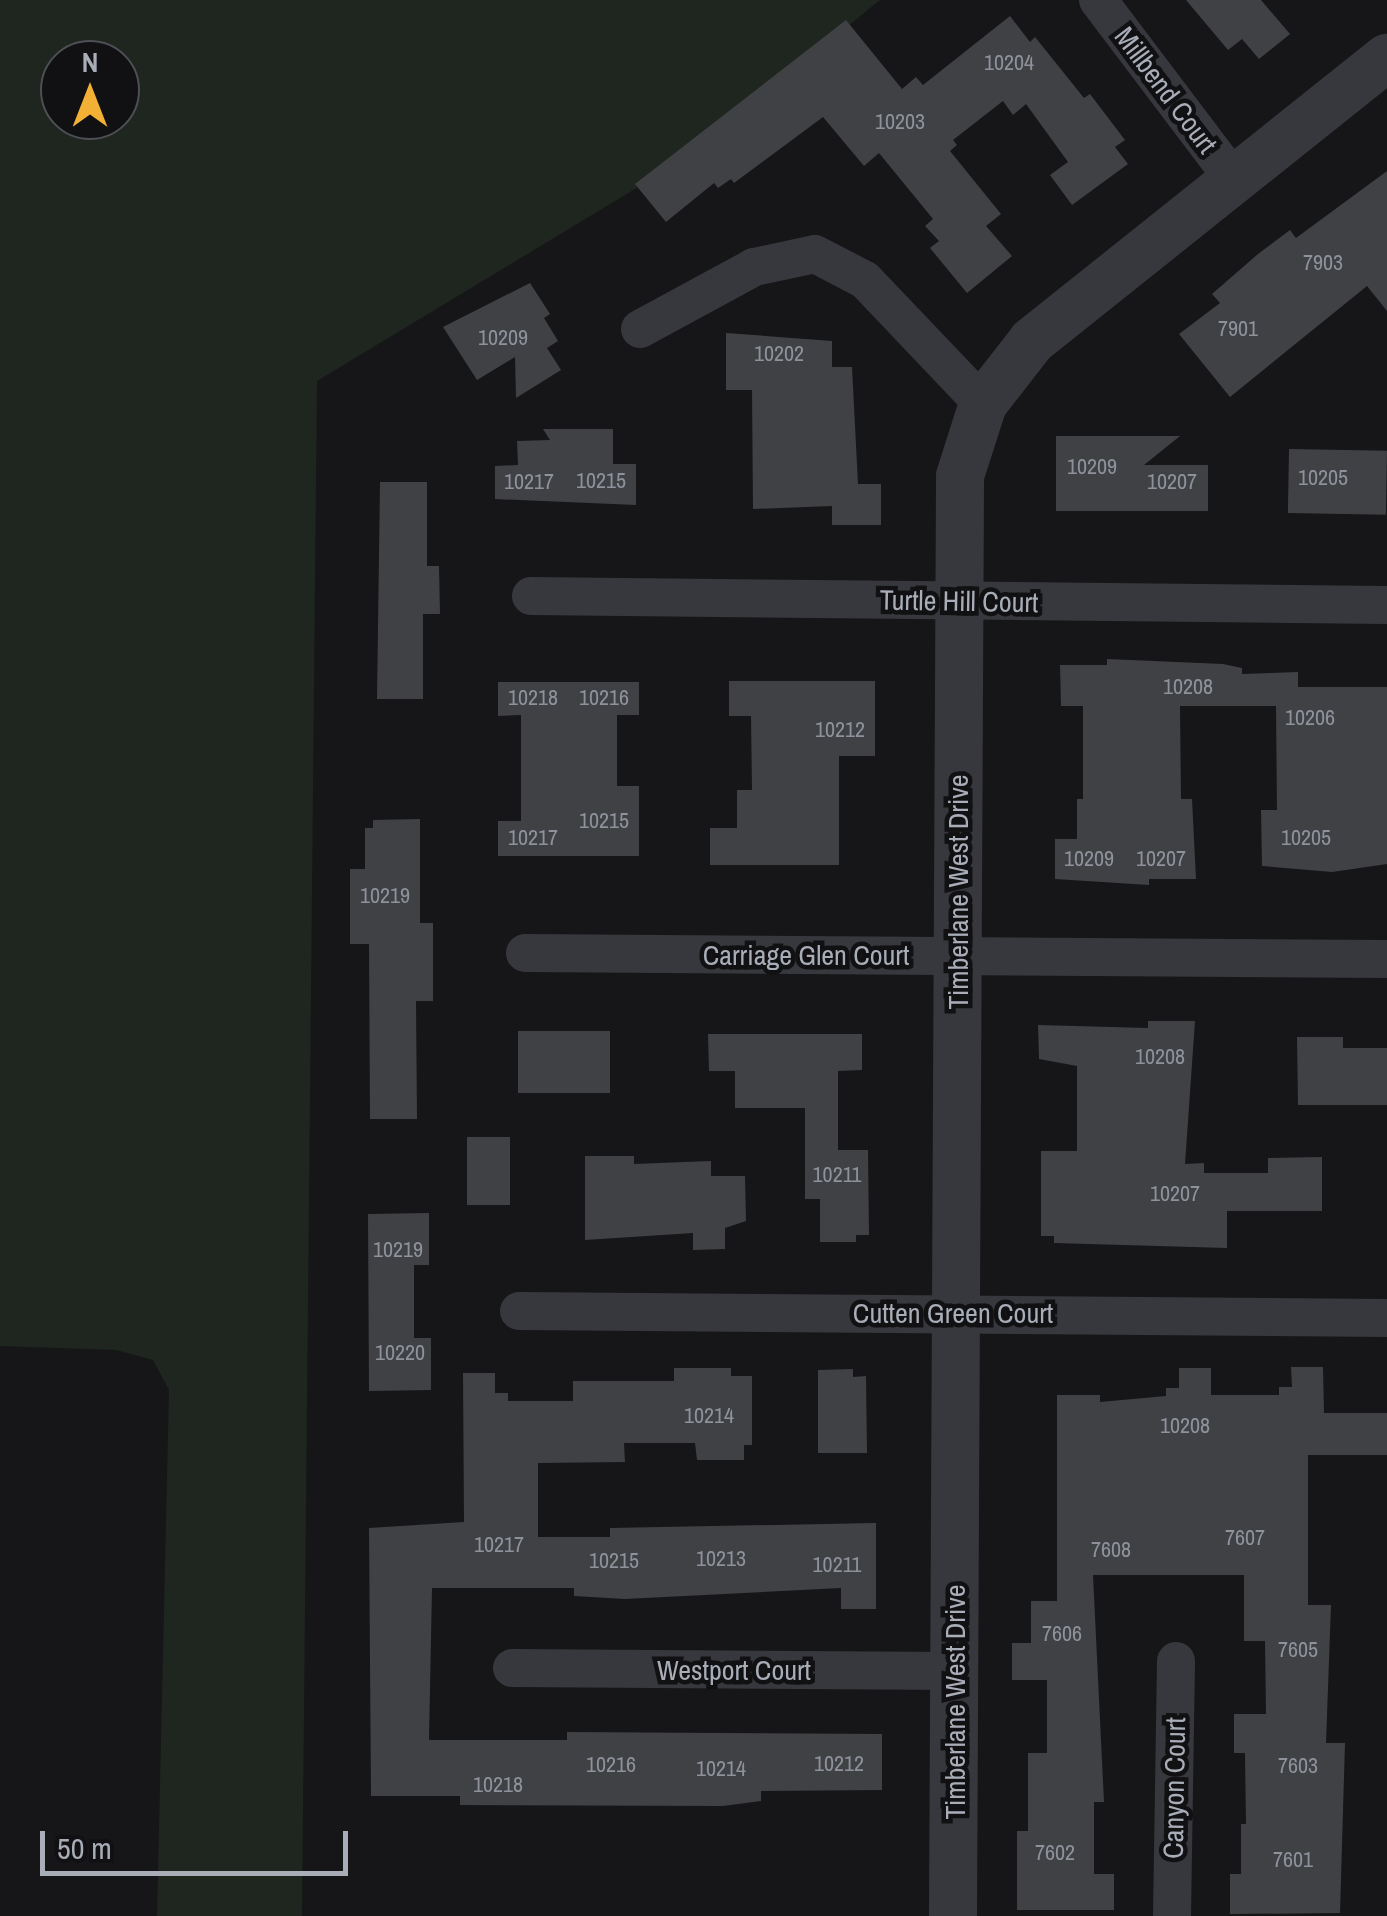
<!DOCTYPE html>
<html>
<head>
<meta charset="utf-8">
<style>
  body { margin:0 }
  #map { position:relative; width:1387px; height:1916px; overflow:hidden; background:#161618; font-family:"Archivo Narrow",sans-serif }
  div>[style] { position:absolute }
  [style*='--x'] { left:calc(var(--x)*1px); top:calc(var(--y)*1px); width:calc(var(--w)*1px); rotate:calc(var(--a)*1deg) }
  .green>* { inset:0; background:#1e261f }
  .building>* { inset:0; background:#404145; transform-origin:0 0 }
  .minor>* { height:38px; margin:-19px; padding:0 19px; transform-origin:19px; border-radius:19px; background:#37383d }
  .tertiary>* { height:48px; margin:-24px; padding:0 24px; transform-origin:24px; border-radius:24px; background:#37383d }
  span { translate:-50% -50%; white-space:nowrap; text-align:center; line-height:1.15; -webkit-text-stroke:9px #111113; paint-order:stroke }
  .number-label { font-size:22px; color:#8e929b }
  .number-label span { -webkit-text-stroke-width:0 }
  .street-label { font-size:28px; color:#a8adb8 }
  .north { position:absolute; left:40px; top:40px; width:100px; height:100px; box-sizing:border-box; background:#111113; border:2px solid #4d4f55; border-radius:50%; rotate:0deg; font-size:28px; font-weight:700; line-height:40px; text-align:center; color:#a8adb8 }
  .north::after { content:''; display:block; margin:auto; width:35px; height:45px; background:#f2b134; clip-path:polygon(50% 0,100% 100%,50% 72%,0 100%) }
  .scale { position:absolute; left:40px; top:1831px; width:308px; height:45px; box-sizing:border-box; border:5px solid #a8adb8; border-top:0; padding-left:12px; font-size:30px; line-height:35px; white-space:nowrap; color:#a8adb8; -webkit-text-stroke:8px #111113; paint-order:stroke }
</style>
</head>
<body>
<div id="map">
  <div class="green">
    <div style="clip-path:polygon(evenodd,0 0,880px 0,688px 157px,317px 381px,302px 1916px,157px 1916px,169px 1390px,153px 1360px,116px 1350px,0 1346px,0 0,60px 60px,120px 60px,120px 120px,60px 120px,60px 60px)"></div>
  </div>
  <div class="building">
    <div style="clip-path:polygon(1186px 0,1261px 0,1290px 34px,1259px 59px,1242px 39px,1228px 50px)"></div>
    <div style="clip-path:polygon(1010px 16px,1030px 42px,1035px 37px,1084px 98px,1090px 94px,1125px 140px,1115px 147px,1128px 164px,1072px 205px,1050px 175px,1068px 162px,1026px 104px,1013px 115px,1003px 101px,953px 140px,957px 145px,950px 151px,1001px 214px,986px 226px,1012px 256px,967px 293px,930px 248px,939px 241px,925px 226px,933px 219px,879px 153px,864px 166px,823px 117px,734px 183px,731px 179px,718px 188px,714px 183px,666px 222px,635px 184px,846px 20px,902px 89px,916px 77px,923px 85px)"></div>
    <div style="clip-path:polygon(1387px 171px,1387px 311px,1367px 286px,1230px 397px,1179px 334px,1220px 303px,1212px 294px,1258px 254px,1290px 230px,1296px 238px)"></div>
    <div style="clip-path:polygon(530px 283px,550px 314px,544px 318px,558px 341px,547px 348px,561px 370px,516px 398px,515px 357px,477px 380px,443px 327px)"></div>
    <div style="clip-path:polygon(726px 333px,832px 341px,832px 367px,852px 367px,858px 484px,881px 484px,881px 525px,832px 525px,832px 506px,753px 509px,752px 390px,726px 390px)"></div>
    <div style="clip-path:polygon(543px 429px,613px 429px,613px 464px,636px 464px,636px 505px,495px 499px,495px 466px,518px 465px,517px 441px,550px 440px)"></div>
    <div style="clip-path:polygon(1056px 436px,1180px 436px,1144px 465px,1208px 465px,1208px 511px,1056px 511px)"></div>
    <div style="left:1289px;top:449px;width:98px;height:64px;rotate:1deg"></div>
    <div style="clip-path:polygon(380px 482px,427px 482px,427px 566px,439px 566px,440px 614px,423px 614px,423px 699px,377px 699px)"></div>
    <div style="clip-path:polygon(1107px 659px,1223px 664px,1242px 668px,1242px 674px,1298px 672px,1298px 687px,1387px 687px,1387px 864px,1332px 872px,1262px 866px,1261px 810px,1277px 810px,1276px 706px,1180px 706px,1181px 799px,1192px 799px,1196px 879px,1149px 879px,1149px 885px,1055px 879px,1055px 839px,1077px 839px,1077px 799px,1083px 799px,1083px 706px,1061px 706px,1060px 665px,1107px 665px)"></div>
    <div style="clip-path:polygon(729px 681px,875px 681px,875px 756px,839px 756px,839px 865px,710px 865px,710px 828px,737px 828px,737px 790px,752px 790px,751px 716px,729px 716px)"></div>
    <div style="clip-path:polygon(498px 682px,639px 682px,639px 715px,617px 715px,617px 786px,639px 786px,639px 856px,498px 856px,498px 821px,521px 821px,521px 715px,498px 716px)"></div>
    <div style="clip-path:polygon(420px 819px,420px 923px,433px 923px,433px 1001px,416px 1001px,417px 1119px,370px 1119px,369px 944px,350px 944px,350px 869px,365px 869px,365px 828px,373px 828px,373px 820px)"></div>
    <div style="clip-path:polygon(1148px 1021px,1195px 1021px,1185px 1164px,1204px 1163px,1204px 1173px,1268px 1173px,1268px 1158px,1322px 1157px,1322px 1211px,1227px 1211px,1227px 1248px,1054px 1243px,1054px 1236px,1041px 1236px,1041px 1151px,1077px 1151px,1077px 1066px,1039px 1059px,1038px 1025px,1148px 1028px)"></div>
    <div style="left:518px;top:1031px;width:92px;height:62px"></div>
    <div style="clip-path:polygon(708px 1034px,862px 1034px,862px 1070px,838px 1071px,838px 1150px,868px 1150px,869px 1235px,856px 1235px,856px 1242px,820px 1242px,820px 1199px,805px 1199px,805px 1108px,735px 1108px,735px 1071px,709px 1071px)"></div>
    <div style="clip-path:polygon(1297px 1037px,1343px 1037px,1343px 1048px,1387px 1048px,1387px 1105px,1298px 1105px)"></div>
    <div style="left:510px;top:1137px;width:68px;height:43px;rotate:90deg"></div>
    <div style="clip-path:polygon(585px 1156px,634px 1156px,634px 1164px,711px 1161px,711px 1176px,745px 1176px,746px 1221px,725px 1228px,725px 1249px,693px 1250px,693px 1233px,585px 1240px)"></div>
    <div style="clip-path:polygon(429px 1213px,429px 1265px,414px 1265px,414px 1338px,431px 1338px,431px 1390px,369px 1391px,368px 1214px)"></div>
    <div style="clip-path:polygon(1291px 1367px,1323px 1367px,1324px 1413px,1387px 1413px,1387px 1455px,1308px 1455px,1308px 1605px,1331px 1605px,1326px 1743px,1345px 1743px,1340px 1913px,1230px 1914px,1230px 1874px,1241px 1874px,1241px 1824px,1246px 1824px,1245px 1753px,1234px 1753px,1234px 1714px,1266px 1714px,1265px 1641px,1244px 1641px,1244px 1575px,1093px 1575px,1104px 1802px,1094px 1802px,1094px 1874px,1114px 1874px,1114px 1910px,1017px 1910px,1017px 1831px,1028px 1831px,1028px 1753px,1047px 1753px,1047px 1680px,1012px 1680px,1012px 1643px,1031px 1643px,1031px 1601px,1057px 1601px,1057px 1395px,1100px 1395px,1100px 1402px,1166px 1396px,1166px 1388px,1179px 1388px,1179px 1368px,1211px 1368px,1211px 1395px,1279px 1395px,1279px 1387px,1292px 1387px)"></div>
    <div style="clip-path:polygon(674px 1368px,731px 1368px,731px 1376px,752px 1376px,752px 1445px,744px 1445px,744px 1460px,697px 1460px,695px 1443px,624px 1443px,625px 1462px,538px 1463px,538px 1537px,610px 1537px,610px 1528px,876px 1523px,876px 1609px,841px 1609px,841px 1588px,625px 1599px,574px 1596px,574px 1588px,432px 1588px,429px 1740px,567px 1740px,567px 1732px,882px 1734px,882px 1790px,761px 1791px,761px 1801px,723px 1806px,460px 1805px,460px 1796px,371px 1796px,369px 1528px,464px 1522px,463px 1373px,495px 1373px,495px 1393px,508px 1393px,508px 1401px,573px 1401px,573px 1381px,674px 1381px)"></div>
    <div style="clip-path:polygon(853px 1369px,853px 1377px,866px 1376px,867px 1453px,818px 1453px,818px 1370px)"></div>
  </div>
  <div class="minor">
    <div style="--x:1098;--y:0;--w:226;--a:52.9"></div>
    <div style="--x:640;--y:329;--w:130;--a:-28.5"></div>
    <div style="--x:754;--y:267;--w:62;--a:-12"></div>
    <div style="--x:815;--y:254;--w:56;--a:27.5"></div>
    <div style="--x:865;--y:280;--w:171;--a:46.4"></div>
    <div style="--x:531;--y:596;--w:856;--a:0.6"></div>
    <div style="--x:525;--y:953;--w:862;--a:0.4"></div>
    <div style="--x:519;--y:1311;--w:868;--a:0.46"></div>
    <div style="--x:512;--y:1668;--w:444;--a:0.4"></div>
    <div style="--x:1172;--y:1916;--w:255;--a:-89.1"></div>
  </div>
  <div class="tertiary">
    <div style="--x:953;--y:1916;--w:1440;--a:-89.72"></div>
    <div style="--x:960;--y:476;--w:76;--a:-72.3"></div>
    <div style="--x:983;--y:404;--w:80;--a:-52.1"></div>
    <div style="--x:1032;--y:341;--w:454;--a:-38.6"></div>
  </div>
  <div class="number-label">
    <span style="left:1009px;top:63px">10204</span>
    <span style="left:900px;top:122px">10203</span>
    <span style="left:1323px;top:263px">7903</span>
    <span style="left:1238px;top:329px">7901</span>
    <span style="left:503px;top:338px">10209</span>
    <span style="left:779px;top:354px">10202</span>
    <span style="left:1092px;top:467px">10209</span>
    <span style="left:1323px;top:478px">10205</span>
    <span style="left:601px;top:481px">10215</span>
    <span style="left:529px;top:482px">10217</span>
    <span style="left:1172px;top:482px">10207</span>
    <span style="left:1188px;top:687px">10208</span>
    <span style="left:533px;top:698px">10218</span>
    <span style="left:604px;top:698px">10216</span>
    <span style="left:1310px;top:718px">10206</span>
    <span style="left:840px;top:730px">10212</span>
    <span style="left:604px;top:821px">10215</span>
    <span style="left:533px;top:838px">10217</span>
    <span style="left:1306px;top:838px">10205</span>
    <span style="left:1089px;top:859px">10209</span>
    <span style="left:1161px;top:859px">10207</span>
    <span style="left:385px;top:896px">10219</span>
    <span style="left:1160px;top:1057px">10208</span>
    <span style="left:837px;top:1175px">10211</span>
    <span style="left:1175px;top:1194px">10207</span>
    <span style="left:398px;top:1250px">10219</span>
    <span style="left:400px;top:1353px">10220</span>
    <span style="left:709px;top:1416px">10214</span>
    <span style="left:1185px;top:1426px">10208</span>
    <span style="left:1245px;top:1538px">7607</span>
    <span style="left:499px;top:1545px">10217</span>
    <span style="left:1111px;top:1550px">7608</span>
    <span style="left:721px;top:1559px">10213</span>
    <span style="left:614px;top:1561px">10215</span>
    <span style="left:837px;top:1565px">10211</span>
    <span style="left:1062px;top:1634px">7606</span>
    <span style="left:1298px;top:1650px">7605</span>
    <span style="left:839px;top:1764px">10212</span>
    <span style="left:611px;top:1765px">10216</span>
    <span style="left:1298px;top:1766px">7603</span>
    <span style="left:721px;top:1769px">10214</span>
    <span style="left:498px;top:1785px">10218</span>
    <span style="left:1055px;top:1853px">7602</span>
    <span style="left:1293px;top:1860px">7601</span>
  </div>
  <div class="street-label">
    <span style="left:1166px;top:90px;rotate:53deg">Millbend Court</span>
    <span style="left:959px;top:601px;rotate:1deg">Turtle Hill Court</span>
    <span style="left:958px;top:892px;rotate:-90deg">Timberlane West Drive</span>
    <span style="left:806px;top:955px">Carriage Glen Court</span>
    <span style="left:953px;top:1313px">Cutten Green Court</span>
    <span style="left:734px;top:1670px">Westport Court</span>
    <span style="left:955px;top:1702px;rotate:-90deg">Timberlane West Drive</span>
    <span style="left:1174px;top:1788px;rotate:-89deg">Canyon Court</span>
  </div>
  <div class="north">N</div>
  <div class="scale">50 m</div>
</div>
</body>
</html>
